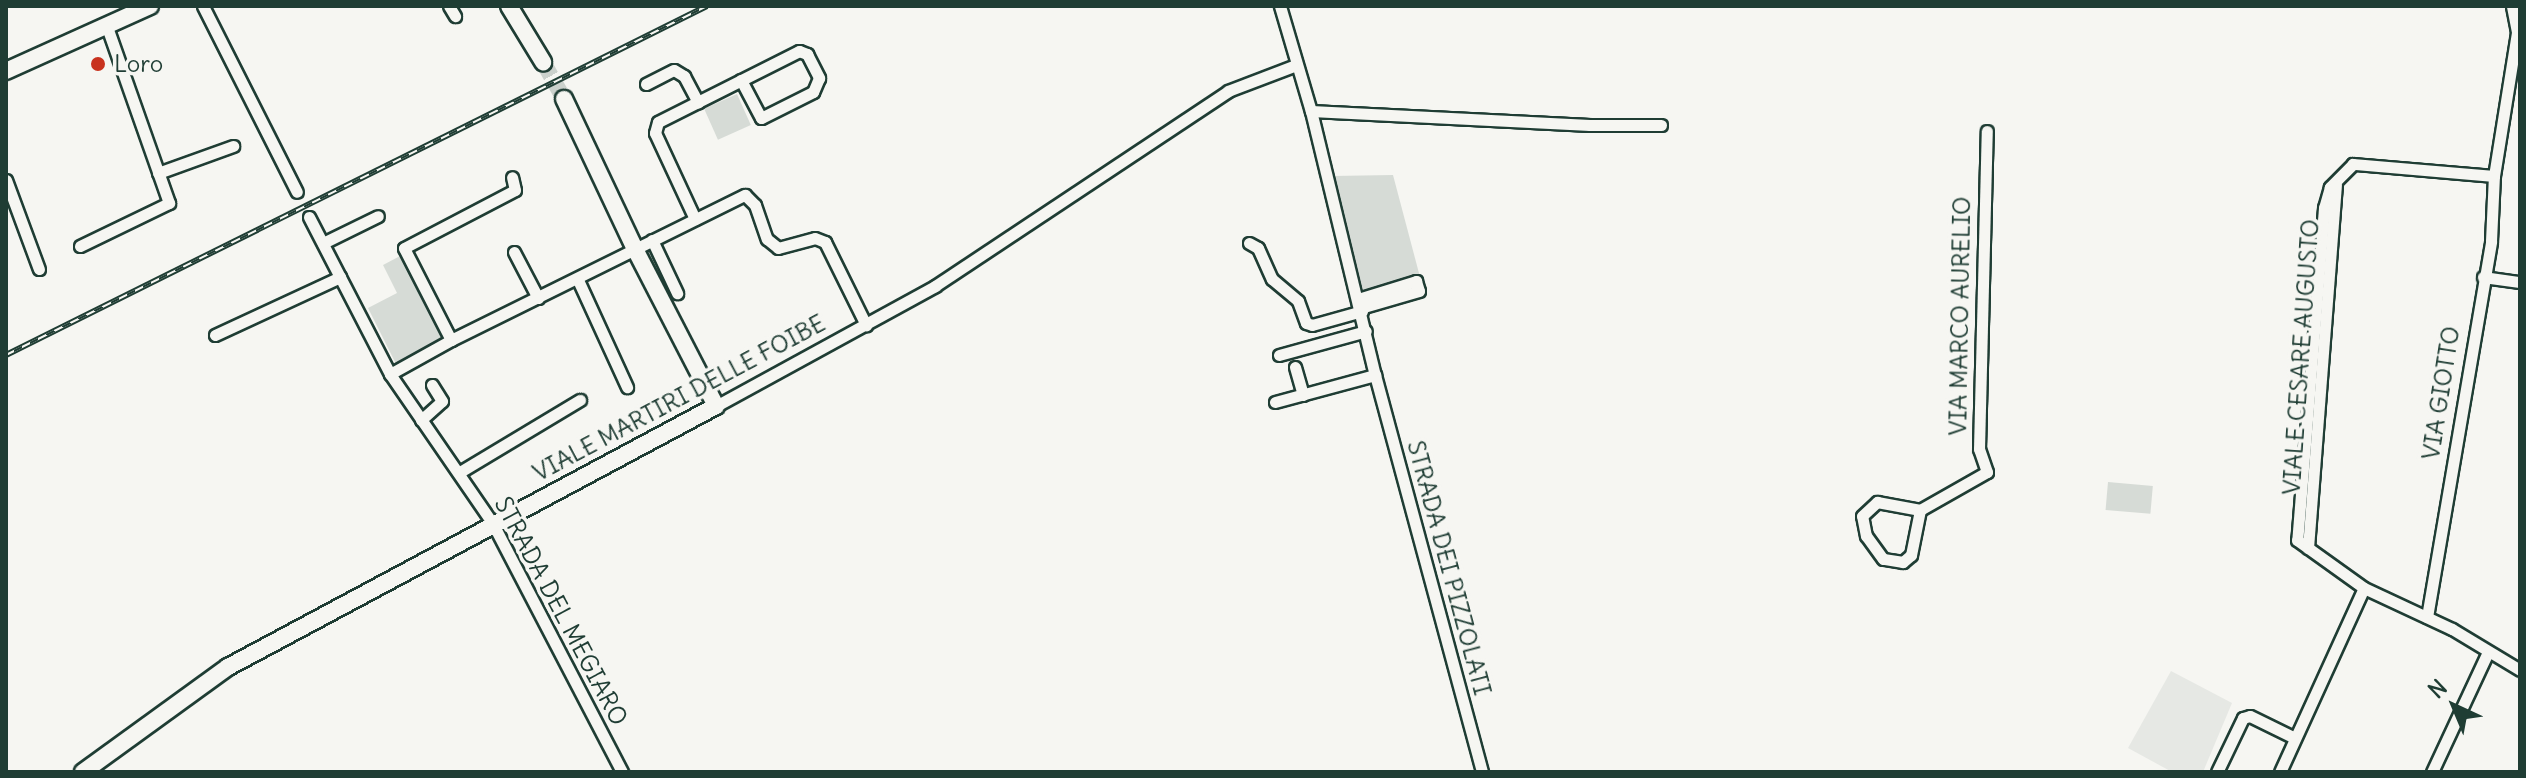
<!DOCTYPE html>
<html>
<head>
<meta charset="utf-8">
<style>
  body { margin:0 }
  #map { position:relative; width:2526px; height:778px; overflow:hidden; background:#f6f6f2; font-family:Delius,sans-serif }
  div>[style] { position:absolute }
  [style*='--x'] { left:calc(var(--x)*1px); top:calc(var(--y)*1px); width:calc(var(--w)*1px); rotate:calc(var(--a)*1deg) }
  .built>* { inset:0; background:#e6e8e4 }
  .green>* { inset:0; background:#d6dbd6; transform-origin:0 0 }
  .secondary-tunnel>* { height:16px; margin-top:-8px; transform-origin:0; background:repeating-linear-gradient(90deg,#cbd1cc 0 16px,transparent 0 24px) }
  .roads { filter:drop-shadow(2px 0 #1f3d34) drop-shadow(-2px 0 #1f3d34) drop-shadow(0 2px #1f3d34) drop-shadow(0 -2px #1f3d34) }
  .street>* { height:11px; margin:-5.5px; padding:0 5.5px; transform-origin:5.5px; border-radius:5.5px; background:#f6f6f2 }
  .secondary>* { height:16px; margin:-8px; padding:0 8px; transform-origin:8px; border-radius:8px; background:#f6f6f2 }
  .rail>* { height:6px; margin-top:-3px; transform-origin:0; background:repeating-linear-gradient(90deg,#f6f6f2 0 9px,#1f3d34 0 18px); box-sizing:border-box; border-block:2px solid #1f3d34 }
  .dots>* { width:22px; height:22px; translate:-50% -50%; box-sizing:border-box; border:4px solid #f6f6f2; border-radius:50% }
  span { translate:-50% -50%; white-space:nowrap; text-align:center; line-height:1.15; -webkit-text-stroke:7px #f6f6f2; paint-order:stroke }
  .poi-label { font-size:24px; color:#1f3d34 }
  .left { translate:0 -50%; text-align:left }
  .street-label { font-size:24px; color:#1f3d34 }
  .frame { position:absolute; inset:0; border:8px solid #1f3d34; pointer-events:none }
  .north { position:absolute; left:2414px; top:666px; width:80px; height:80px; -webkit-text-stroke:6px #f6f6f2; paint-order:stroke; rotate:316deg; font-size:22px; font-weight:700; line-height:32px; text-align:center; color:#1f3d34 }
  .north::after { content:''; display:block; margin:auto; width:28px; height:36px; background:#1f3d34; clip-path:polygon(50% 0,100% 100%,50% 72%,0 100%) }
</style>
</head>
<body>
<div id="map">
  <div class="built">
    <div style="clip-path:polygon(2171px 671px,2232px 703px,2203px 772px,2172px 772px,2128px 748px)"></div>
  </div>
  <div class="green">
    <div style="left:737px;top:94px;width:34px;height:36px;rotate:66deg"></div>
    <div style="clip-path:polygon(1393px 175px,1420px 277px,1364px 293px,1332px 176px)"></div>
    <div style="clip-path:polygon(402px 255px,445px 339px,396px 364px,368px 308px,397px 293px,383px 265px)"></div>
    <div style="left:2108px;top:482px;width:45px;height:28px;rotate:5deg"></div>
  </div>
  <div class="secondary-tunnel">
    <div style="--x:543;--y:62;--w:43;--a:60.4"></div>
  </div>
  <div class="roads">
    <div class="street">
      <div style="--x:203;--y:6;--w:208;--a:63.2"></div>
      <div style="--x:449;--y:6;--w:12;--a:59"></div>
      <div style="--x:1280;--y:6;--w:109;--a:73.6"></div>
      <div style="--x:1311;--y:111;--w:272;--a:76.4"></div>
      <div style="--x:1375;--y:375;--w:411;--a:74.9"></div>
      <div style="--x:646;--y:84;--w:31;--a:-27"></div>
      <div style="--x:674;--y:70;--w:12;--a:31"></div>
      <div style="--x:684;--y:76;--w:30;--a:62"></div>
      <div style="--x:1311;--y:111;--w:279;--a:2.9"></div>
      <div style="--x:1590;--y:125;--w:71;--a:0"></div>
      <div style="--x:158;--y:173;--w:80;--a:-19.8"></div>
      <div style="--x:2494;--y:176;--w:142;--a:-175.1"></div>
      <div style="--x:2353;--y:164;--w:33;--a:135"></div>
      <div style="--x:2330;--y:187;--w:22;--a:106"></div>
      <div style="--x:2324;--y:208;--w:333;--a:94.6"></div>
      <div style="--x:2297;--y:540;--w:82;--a:35.6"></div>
      <div style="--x:2364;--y:588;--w:97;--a:25"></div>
      <div style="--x:2452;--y:629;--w:79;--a:31.1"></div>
      <div style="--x:6;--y:180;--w:95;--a:69.7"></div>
      <div style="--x:309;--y:217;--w:177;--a:62.7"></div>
      <div style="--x:390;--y:374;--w:182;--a:55.5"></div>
      <div style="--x:493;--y:524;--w:280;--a:62.5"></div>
      <div style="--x:695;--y:219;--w:95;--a:-114.9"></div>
      <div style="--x:655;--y:133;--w:11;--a:-75"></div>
      <div style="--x:658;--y:122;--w:158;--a:-26.7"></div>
      <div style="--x:799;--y:51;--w:9;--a:21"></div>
      <div style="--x:807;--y:54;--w:27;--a:63"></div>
      <div style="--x:819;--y:78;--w:15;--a:113"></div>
      <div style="--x:813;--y:92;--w:58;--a:153.4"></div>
      <div style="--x:761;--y:118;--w:43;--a:-117.8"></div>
      <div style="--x:652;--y:240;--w:59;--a:64.7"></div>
      <div style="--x:323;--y:243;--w:61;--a:-26.1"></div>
      <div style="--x:1249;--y:243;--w:10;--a:29"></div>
      <div style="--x:1258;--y:248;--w:34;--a:66"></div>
      <div style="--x:1272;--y:279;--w:34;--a:40"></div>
      <div style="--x:1298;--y:301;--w:23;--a:70"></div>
      <div style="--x:1306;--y:323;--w:6;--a:18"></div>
      <div style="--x:1312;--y:325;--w:52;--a:-15.6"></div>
      <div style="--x:80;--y:246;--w:99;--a:-25.8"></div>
      <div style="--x:169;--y:203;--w:187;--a:-109.4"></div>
      <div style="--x:514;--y:252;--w:52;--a:62.4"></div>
      <div style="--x:2483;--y:277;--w:37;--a:8"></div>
      <div style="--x:578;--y:280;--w:118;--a:65.4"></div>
      <div style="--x:1358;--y:299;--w:61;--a:-17.2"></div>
      <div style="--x:1416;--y:281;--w:10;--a:73"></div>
      <div style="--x:1419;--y:291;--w:61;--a:163.9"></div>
      <div style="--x:215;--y:335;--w:138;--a:-24.9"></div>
      <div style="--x:451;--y:340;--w:103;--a:-117.1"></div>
      <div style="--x:404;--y:248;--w:125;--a:-27.6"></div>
      <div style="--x:515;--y:190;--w:13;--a:-103"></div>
      <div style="--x:1279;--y:355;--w:90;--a:-15.4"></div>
      <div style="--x:1295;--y:367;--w:29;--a:74"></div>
      <div style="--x:390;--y:374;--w:70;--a:-29.1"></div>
      <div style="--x:451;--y:340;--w:328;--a:-26.3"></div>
      <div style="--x:745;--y:195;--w:14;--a:45"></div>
      <div style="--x:755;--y:205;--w:36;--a:71"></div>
      <div style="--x:767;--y:239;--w:14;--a:39"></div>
      <div style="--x:778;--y:248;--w:38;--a:-15"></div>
      <div style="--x:815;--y:238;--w:11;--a:22"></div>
      <div style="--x:825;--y:242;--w:93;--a:63.7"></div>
      <div style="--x:1275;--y:402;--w:104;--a:-15.1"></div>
      <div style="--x:716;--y:406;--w:250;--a:-28.7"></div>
      <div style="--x:935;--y:286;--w:352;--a:-33.6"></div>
      <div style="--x:1228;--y:91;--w:73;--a:-20.9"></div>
      <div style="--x:421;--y:420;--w:28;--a:-42"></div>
      <div style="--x:442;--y:401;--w:19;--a:-122"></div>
      <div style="--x:460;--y:472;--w:140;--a:-31"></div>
      <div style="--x:1877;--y:502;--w:44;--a:10.5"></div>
      <div style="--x:1920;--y:510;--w:46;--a:101.3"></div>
      <div style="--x:1911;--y:555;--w:11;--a:139"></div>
      <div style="--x:1903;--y:562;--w:20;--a:-171"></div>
      <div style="--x:1883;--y:559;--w:29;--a:-126"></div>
      <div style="--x:1866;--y:536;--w:20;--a:-101"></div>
      <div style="--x:1862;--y:516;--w:21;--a:-43"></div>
      <div style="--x:1920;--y:510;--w:77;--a:-29.6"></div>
      <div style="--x:1987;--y:472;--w:24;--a:-109"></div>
      <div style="--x:1979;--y:449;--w:318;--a:-88.6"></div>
      <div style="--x:2308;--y:548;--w:364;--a:-85.6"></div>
      <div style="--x:2427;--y:617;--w:381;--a:-80.3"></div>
      <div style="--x:2491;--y:241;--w:65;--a:-87.4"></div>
      <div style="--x:2494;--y:176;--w:146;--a:-80.9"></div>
      <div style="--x:2517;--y:32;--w:26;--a:-101"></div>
      <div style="--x:2217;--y:772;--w:60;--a:-64.3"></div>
      <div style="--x:2243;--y:718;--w:7;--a:-16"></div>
      <div style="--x:2250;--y:716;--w:50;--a:26.1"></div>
      <div style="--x:2280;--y:772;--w:202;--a:-65.5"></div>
      <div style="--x:2432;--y:772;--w:132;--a:-65"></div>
    </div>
    <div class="secondary">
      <div style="--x:509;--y:6;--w:66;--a:58.7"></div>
      <div style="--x:6;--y:71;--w:158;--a:-24.3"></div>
      <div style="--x:83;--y:772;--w:179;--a:-35.9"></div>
      <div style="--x:228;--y:667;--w:553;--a:-28.14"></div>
      <div style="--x:716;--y:406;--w:177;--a:-117.3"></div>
      <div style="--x:635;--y:249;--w:166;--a:-115.3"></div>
    </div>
  </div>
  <div class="rail">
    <div style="--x:6;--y:355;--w:783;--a:-26.47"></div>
  </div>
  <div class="dots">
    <div style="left:98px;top:64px;background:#c8321e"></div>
  </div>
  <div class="poi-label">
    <span class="left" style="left:114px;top:64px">Loro</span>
  </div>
  <div class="street-label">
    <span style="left:1960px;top:316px;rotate:-89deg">VIA MARCO AURELIO</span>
    <span style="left:2301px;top:357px;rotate:-86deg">VIALE CESARE AUGUSTO</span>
    <span style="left:2441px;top:393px;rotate:-81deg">VIA GIOTTO</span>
    <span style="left:679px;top:398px;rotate:-28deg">VIALE MARTIRI DELLE FOIBE</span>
    <span style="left:1449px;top:568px;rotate:75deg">STRADA DEI PIZZOLATI</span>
    <span style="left:561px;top:611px;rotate:62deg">STRADA DEL MEGIARO</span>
  </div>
  <div class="frame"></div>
  <div class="north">N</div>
</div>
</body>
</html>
